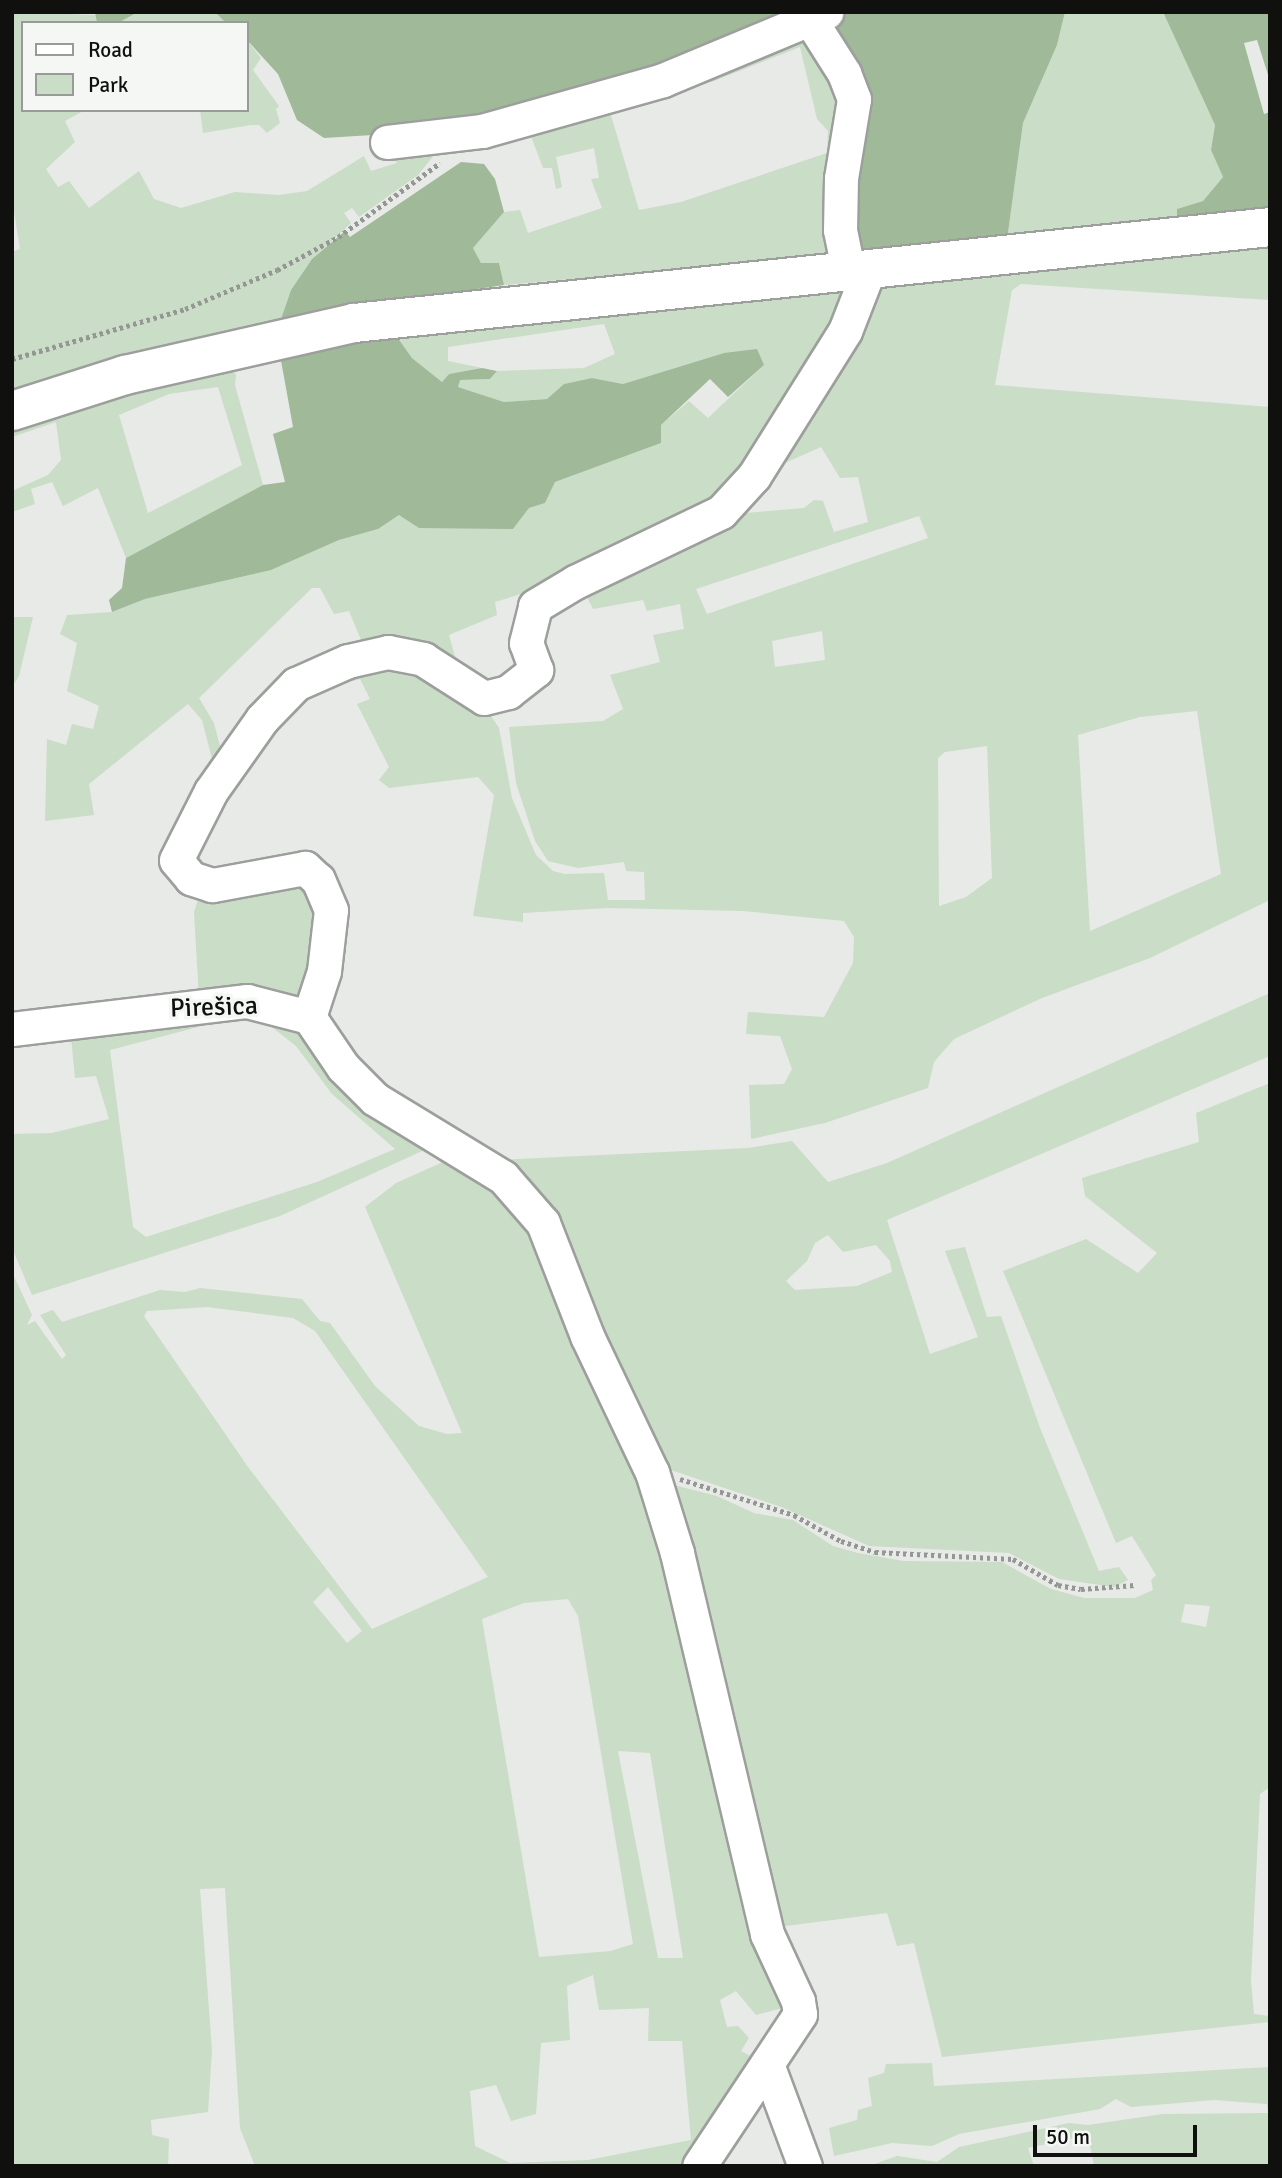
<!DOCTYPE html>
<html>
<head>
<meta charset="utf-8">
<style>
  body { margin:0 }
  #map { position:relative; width:1282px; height:2178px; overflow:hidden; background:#e7eae6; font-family:Signika,sans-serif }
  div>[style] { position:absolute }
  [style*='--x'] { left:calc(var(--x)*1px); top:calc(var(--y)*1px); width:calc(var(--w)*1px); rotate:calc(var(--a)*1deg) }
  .green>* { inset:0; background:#caddc6 }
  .forest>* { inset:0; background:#9fb999 }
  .path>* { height:4.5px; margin-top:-2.25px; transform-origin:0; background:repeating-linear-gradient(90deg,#959794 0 3.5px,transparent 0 7px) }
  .roads { filter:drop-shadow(2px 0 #9c9f9c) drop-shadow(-2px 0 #9c9f9c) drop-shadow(0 2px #9c9f9c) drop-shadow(0 -2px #9c9f9c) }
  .minor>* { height:33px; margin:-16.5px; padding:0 16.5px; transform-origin:16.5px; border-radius:16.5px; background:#fff }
  .major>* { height:38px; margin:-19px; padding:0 19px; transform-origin:19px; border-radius:19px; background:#fff }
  span { translate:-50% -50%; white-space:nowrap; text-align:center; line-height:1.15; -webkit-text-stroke:7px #f4f7f3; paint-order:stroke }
  .street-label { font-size:26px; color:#10110f }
  .frame { position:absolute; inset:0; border:14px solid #10110f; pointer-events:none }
  .legend { position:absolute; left:21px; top:21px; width:228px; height:91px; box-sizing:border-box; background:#f4f7f3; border:2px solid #999b98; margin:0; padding:9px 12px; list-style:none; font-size:21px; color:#10110f }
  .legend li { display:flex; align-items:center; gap:14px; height:35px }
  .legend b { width:35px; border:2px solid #999b98 }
  .scale { position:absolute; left:1033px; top:2125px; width:164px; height:32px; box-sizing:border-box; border:4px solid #10110f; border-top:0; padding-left:9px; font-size:21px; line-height:24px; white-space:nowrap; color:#10110f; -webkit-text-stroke:5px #f4f7f3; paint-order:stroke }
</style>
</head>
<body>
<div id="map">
  <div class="green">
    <div style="clip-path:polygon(12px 12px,96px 15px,97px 23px,23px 23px,23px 110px,85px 110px,65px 121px,75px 142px,46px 169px,58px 187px,69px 181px,89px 208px,139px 171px,154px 199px,181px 208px,235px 192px,279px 195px,307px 191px,364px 156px,371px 171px,397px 163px,390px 148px,442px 145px,418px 175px,359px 217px,352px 208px,344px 213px,351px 223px,312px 259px,291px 290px,281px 319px,12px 392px,12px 252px,20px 249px,12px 199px)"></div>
    <div style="clip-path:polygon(138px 12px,215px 12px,226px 23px,118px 23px)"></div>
    <div style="clip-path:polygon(1065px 12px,1163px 12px,1215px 125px,1211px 150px,1223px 177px,1203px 201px,1177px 209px,1177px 224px,1007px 240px,1023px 123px,1057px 45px)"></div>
    <div style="clip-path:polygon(evenodd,797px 38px,833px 69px,842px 86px,831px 250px,822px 256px,504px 285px,499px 263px,481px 263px,473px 248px,504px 212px,520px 210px,528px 233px,602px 208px,591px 179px,599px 178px,594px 148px,556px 157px,562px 187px,556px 189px,552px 168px,543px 168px,529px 131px,797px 38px,800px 47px,817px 119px,828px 131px,827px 153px,681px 202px,639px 210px,610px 112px,714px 81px,800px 47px)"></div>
    <div style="clip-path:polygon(247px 40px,261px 58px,253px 70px,279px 106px,276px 109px,280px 123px,267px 133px,259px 125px,251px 125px,203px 133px,200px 110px,247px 110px)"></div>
    <div style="clip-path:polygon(evenodd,1270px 244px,1270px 300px,1021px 284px,1012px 290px,995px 385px,1270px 407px,1270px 900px,1150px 958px,1042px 998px,954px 1039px,934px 1062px,928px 1088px,825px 1123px,751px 1139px,749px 1085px,784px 1084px,792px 1069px,780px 1036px,746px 1034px,748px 1012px,824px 1017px,853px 963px,854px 937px,844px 921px,743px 911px,608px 908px,523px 913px,523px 922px,473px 916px,494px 795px,478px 777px,389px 788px,379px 780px,389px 767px,357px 704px,370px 699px,360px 679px,353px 681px,347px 670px,404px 658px,486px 708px,499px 728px,512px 798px,536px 855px,553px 871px,565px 874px,604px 873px,608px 900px,645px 900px,644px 872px,626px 871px,624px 862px,578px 868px,548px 861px,535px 841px,516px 783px,509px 727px,603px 721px,623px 709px,610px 675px,660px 662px,653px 635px,684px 629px,680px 604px,647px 611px,643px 600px,593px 609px,583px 589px,734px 514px,804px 508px,814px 500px,823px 501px,834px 532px,868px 522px,858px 477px,840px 478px,821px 447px,778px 466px,880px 286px,1270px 244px,919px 516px,928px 538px,707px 614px,696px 589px,919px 516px,1270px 244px,822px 631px,825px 660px,775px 667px,772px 641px,822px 631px,1270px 244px,1197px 711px,1221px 874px,1090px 931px,1078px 735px,1140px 717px,1197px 711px,1270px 244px,987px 746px,992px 878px,966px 897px,939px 906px,938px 758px,945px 752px,987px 746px)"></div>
    <div style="clip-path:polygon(851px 290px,737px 492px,524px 604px,521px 594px,495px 602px,497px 615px,449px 635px,459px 671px,364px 647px,349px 611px,334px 614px,320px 588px,312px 588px,199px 698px,214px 723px,223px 758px,216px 774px,202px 720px,188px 704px,89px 784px,94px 815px,45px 821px,47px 739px,66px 745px,72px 724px,93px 729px,99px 706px,67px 691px,77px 643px,60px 634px,67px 615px,112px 612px,145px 599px,271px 570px,339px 540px,378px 529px,399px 515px,513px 529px,529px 508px,545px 503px,555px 482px,661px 443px,661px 425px,689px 401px,708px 418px,764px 365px,724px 353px,623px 384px,592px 378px,564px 384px,547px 399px,504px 402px,458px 387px,459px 380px,490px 379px,497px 371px,584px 368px,615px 354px,604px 324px,448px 347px,448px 361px,482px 368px,449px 374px,442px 382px,412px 358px,392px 330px)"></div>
    <div style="clip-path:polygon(evenodd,229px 365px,236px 375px,235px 385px,263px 485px,126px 558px,98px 488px,63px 506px,52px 482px,31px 489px,35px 504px,12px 512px,12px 491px,48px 475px,61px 460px,56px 422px,12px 437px,12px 425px,229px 365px,218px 387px,242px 465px,148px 513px,119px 415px,169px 394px,218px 387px)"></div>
    <div style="clip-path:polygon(14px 617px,33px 617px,19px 676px,12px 687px)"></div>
    <div style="clip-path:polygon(298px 879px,323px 898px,303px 1002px,199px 998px,194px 912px,202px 888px)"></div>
    <div style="clip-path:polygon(evenodd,1270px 993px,1270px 1056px,887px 1220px,930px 1354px,978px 1337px,945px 1251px,965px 1247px,987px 1317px,1001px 1316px,1040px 1428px,1099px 1571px,1119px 1567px,1128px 1580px,1114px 1587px,1059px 1579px,1009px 1553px,869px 1546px,784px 1508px,653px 1464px,497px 1160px,748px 1148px,792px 1141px,828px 1182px,887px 1163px,1270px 993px,828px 1235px,843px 1252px,876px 1245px,890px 1261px,892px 1272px,857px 1286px,795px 1290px,786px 1281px,807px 1261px,815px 1243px,828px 1235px)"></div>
    <div style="clip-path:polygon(evenodd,257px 1009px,288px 1017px,309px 1029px,334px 1067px,358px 1092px,433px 1146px,280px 1216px,32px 1295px,12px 1248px,12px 1134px,52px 1133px,109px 1119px,96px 1076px,75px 1078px,70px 1027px,257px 1009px,244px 1015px,259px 1017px,296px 1046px,332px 1094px,395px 1149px,317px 1182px,146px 1237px,133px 1227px,110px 1050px,244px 1015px)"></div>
    <div style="clip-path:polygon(evenodd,1270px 1083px,1270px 1787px,1260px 1794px,1251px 1981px,1254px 2014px,1270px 2016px,1270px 2022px,942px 2057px,914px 1943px,897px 1946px,887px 1913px,770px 1928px,658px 1481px,717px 1496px,754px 1513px,793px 1520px,833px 1546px,858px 1553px,904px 1561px,1002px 1562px,1051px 1589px,1084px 1598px,1135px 1598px,1153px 1590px,1151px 1580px,1156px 1575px,1132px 1536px,1116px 1543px,1003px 1271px,1086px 1239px,1138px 1273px,1157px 1253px,1085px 1196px,1082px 1178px,1199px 1142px,1196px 1113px,1270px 1083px,1185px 1604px,1210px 1606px,1206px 1627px,1181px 1622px,1185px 1604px)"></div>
    <div style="clip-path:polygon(evenodd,462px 1161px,514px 1193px,638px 1462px,786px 2007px,756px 2015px,736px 1991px,720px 2000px,727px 2027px,738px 2026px,749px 2038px,741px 2051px,760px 2061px,687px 2166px,255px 2166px,240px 2128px,225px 1888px,200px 1889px,212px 2050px,208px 2112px,151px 2120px,152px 2135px,169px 2139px,168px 2166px,12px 2166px,12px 1272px,32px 1315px,27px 1325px,35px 1321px,62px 1359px,66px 1355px,40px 1315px,53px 1310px,62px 1322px,160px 1290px,185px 1292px,200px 1288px,302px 1299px,320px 1321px,330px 1323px,375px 1386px,419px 1426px,447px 1434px,462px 1433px,365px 1207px,396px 1183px,443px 1162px,462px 1161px,207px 1307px,293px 1318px,315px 1331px,488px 1577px,372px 1629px,248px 1467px,144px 1316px,147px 1311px,207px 1307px,462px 1161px,328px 1587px,362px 1631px,347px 1643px,313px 1602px,328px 1587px,462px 1161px,568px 1599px,578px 1616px,633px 1944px,611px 1951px,539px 1957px,482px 1619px,524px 1603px,568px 1599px,462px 1161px,618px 1751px,650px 1753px,683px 1958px,658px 1958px,618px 1751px,462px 1161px,593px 1975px,599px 2010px,649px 2008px,648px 2041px,682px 2041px,691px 2140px,588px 2160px,510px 2163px,475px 2146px,470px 2091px,496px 2085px,511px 2121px,536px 2114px,541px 2043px,570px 2040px,567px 1986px,593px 1975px)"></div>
    <div style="clip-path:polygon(932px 2063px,934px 2086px,1270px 2067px,1270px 2166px,1094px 2166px,1088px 2135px,1028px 2148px,1034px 2166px,869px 2166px,897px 2156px,937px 2162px,959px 2147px,1069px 2123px,1088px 2125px,1163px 2114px,1268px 2113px,1267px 2104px,1214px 2100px,1131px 2107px,1116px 2099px,1100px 2109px,959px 2134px,932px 2146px,892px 2143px,834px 2156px,829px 2128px,857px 2120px,858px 2110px,872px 2106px,868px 2078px,884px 2073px,886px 2064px)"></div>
  </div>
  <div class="forest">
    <div style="clip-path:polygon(95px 12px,138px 12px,118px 23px,97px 23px)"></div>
    <div style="clip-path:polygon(215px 12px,806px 12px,717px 54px,421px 132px,324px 138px,297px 120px,278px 74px,247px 40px,247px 23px,226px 23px)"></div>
    <div style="clip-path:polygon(847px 12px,1065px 12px,1057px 45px,1023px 123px,1007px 240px,855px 249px,832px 37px,833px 20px)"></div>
    <div style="clip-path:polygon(1163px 12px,1270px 12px,1270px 81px,1257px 40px,1244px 43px,1264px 114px,1270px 112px,1270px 213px,1177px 224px,1177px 209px,1203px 201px,1223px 177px,1211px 150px,1215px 125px)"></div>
    <div style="clip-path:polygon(461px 162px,484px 164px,495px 179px,504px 212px,473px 248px,481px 263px,499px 263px,504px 285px,281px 319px,291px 290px,312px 259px,345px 231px,350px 237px)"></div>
    <div style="clip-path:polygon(392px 330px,412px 358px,442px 382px,449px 374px,482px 368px,497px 371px,490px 379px,460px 380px,458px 387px,504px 402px,547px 399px,564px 384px,592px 378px,623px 384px,724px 353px,757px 349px,764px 365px,728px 397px,710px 379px,661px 425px,661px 443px,555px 482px,545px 503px,529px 508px,513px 529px,419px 528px,399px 515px,378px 529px,339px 540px,271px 570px,145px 599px,112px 612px,109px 600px,122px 588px,126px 558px,263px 485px,285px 482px,273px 434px,293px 427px,280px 355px)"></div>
  </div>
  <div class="path">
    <div style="--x:12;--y:359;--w:180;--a:-16.1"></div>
    <div style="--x:185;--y:309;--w:100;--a:-23"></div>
    <div style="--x:277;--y:270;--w:69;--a:-28.4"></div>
    <div style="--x:338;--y:237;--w:126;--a:-36"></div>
    <div style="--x:680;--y:1479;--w:120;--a:17.5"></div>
    <div style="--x:794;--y:1515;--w:54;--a:29"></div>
    <div style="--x:841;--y:1541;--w:36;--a:18"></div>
    <div style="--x:875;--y:1552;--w:138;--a:2.9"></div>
    <div style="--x:1013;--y:1559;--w:52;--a:30"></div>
    <div style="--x:1058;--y:1585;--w:23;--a:10"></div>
    <div style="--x:1081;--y:1589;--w:54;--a:-4.2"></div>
  </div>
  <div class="roads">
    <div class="minor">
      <div style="--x:811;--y:21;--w:62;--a:57.6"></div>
      <div style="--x:844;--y:73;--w:28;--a:69"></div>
      <div style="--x:854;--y:99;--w:80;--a:99.3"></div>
      <div style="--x:841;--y:178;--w:52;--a:91.1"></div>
      <div style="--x:840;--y:230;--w:45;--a:78.4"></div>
      <div style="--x:387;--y:142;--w:96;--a:-6.6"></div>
      <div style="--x:482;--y:131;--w:188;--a:-15.7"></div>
      <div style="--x:663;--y:80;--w:177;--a:-22.6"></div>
      <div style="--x:309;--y:1017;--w:48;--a:-71.9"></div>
      <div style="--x:324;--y:971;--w:61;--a:-83.5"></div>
      <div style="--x:331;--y:910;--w:33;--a:-113"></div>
      <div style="--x:318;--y:880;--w:18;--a:-137"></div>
      <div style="--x:305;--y:868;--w:95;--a:169.6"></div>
      <div style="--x:212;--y:885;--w:22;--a:-162"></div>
      <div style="--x:191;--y:878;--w:23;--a:-130"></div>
      <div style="--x:176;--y:860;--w:77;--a:-63.1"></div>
      <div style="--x:211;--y:791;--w:88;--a:-54.7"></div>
      <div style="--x:262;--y:719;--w:49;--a:-45.8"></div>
      <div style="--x:296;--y:684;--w:57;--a:-23.9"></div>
      <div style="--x:348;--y:661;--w:41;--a:-12.7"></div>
      <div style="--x:388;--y:652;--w:36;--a:11"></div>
      <div style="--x:423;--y:659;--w:72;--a:32.6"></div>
      <div style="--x:484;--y:698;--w:25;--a:-14"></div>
      <div style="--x:508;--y:692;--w:36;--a:-38"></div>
      <div style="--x:536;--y:670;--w:29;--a:-110"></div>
      <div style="--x:526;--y:643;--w:38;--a:-76"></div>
      <div style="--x:535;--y:606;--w:47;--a:-31"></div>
      <div style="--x:575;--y:582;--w:162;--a:-25.6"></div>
      <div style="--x:721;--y:512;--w:49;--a:-47.5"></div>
      <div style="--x:754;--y:476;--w:171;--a:-57.9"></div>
      <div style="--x:845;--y:331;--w:63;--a:-68.7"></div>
      <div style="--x:12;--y:1029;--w:237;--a:-6.8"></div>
      <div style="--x:247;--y:1001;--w:64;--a:14.5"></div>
      <div style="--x:309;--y:1017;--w:60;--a:55.8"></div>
      <div style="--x:343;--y:1067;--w:45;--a:45"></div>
      <div style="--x:375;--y:1099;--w:150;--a:31.4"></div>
      <div style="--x:503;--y:1177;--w:61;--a:49"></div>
      <div style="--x:543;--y:1223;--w:121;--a:68.7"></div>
      <div style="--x:587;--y:1336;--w:151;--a:64.5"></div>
      <div style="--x:652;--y:1472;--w:85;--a:72.8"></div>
      <div style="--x:677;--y:1553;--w:391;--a:76.7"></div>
      <div style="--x:767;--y:1934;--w:74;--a:65.2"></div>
      <div style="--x:798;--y:2001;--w:13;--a:81"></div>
      <div style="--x:800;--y:2014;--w:182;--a:123.6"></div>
      <div style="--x:767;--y:2064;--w:109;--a:69.6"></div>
    </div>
    <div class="major">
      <div style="--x:12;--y:411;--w:119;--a:-17.7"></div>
      <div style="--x:125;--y:375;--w:235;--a:-12.8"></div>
      <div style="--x:354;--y:323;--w:921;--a:-5.98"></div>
    </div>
  </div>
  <div class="street-label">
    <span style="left:214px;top:1008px;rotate:-2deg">Pirešica</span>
  </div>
  <div class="frame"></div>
  <ul class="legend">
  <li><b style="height:9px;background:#fff"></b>Road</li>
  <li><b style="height:19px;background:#caddc6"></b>Park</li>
  </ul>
  <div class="scale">50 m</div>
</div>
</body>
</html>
